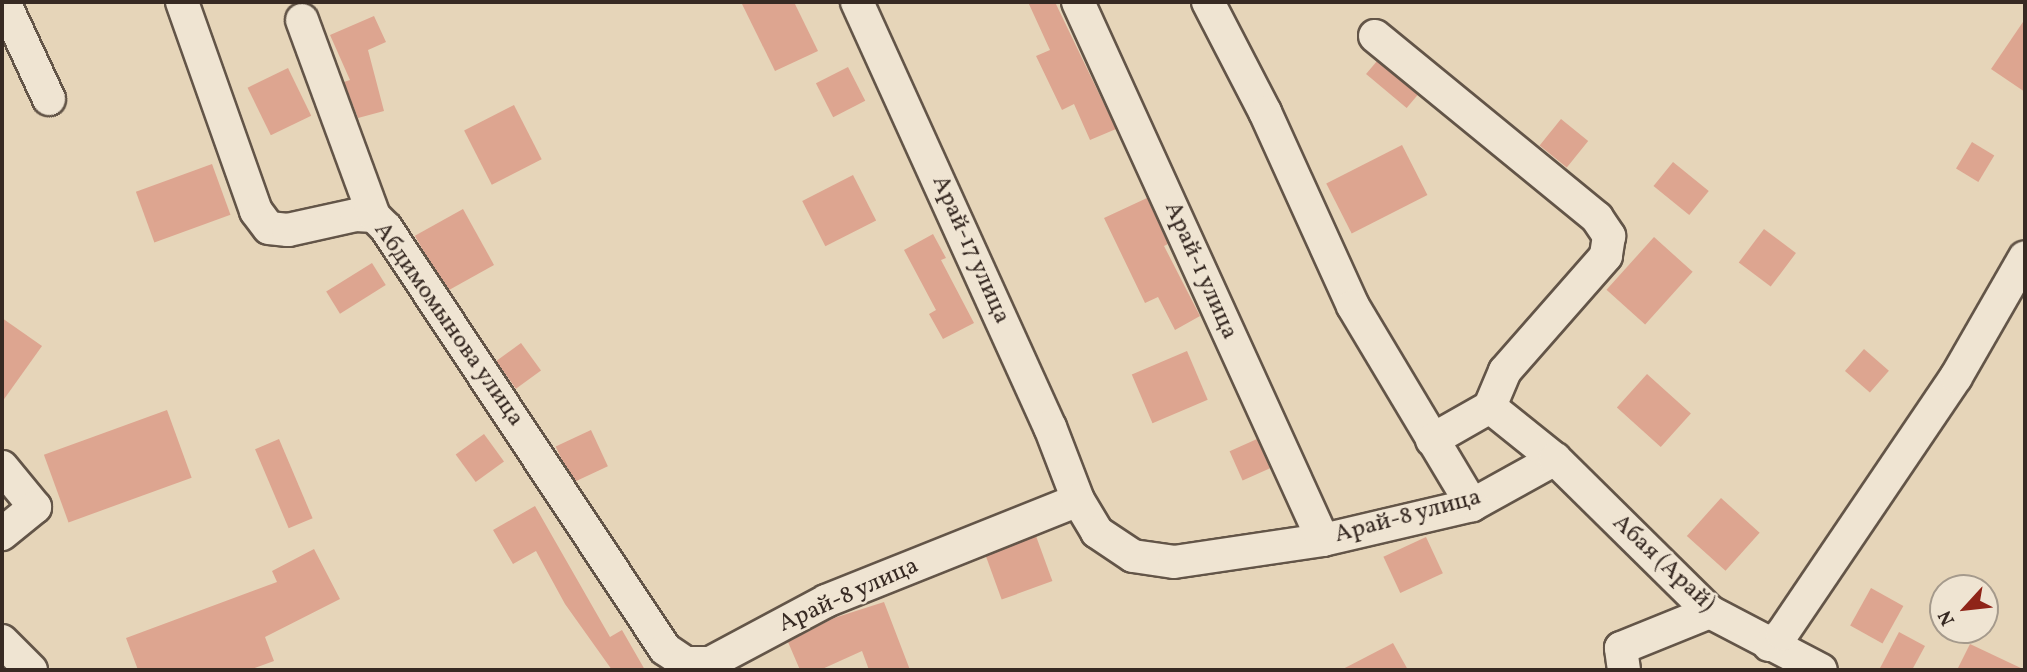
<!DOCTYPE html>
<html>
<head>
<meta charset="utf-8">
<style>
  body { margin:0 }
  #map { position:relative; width:2027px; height:672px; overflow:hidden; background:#e6d5b9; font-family:Vollkorn,serif }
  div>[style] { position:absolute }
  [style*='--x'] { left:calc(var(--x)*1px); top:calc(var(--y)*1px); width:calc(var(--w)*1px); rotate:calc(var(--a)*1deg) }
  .building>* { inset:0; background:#dda590; transform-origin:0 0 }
  .roads { filter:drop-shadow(2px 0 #635548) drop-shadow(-2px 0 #635548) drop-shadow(0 2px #635548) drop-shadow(0 -2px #635548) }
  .minor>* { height:32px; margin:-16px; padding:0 16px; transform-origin:16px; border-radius:16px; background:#efe4d2 }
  span { translate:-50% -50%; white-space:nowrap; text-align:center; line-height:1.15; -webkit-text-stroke:5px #efe4d2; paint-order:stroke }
  .street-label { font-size:24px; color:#372a23 }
  .frame { position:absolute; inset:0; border:4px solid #372a23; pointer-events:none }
  .north { position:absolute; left:1929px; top:574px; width:70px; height:70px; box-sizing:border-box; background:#efe4d2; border:2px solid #a59a8c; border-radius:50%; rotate:243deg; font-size:19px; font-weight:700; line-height:28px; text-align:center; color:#372a23 }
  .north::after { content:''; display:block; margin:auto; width:24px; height:32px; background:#8f2418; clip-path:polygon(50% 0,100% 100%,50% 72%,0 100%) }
</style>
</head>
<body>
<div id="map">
  <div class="building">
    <div style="clip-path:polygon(741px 2px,794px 2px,818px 51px,775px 71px)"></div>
    <div style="clip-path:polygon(1028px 2px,1055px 2px,1116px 129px,1090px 140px,1074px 104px,1062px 110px,1036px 56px,1050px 50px)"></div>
    <div style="clip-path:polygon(374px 16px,386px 42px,368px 50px,384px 111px,358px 118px,344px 82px,350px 80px,330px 35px)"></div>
    <div style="clip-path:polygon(2025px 19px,2025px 92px,1991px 69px)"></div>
    <div style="left:1377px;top:61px;width:53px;height:17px;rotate:40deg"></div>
    <div style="left:848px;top:67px;width:38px;height:36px;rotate:63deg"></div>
    <div style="left:288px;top:68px;width:53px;height:45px;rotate:64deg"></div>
    <div style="left:514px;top:105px;width:61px;height:56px;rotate:63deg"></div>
    <div style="left:1561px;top:119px;width:35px;height:34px;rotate:39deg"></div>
    <div style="left:1972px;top:142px;width:26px;height:31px;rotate:31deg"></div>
    <div style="left:1402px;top:145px;width:56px;height:85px;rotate:63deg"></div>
    <div style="left:1673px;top:162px;width:46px;height:31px;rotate:39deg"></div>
    <div style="left:212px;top:164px;width:54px;height:81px;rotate:70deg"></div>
    <div style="left:853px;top:175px;width:51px;height:57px;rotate:63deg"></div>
    <div style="clip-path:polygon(1147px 198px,1168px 244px,1164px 246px,1200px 316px,1175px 330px,1158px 297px,1145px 303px,1104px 218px)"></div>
    <div style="left:463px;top:209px;width:64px;height:55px;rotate:61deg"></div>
    <div style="left:1764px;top:229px;width:40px;height:42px;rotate:37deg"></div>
    <div style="clip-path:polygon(933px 234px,946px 258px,941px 260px,974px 323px,943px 339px,929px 314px,936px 310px,904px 250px)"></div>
    <div style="left:1654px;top:237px;width:52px;height:71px;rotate:42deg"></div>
    <div style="left:372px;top:263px;width:26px;height:54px;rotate:58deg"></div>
    <div style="clip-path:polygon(2px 318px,42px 346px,2px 402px)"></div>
    <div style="left:521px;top:343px;width:34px;height:31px;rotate:54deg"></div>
    <div style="left:1864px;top:349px;width:33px;height:29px;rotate:41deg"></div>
    <div style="left:1187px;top:351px;width:53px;height:60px;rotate:67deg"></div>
    <div style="left:1647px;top:374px;width:59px;height:45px;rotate:42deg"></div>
    <div style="left:167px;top:410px;width:72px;height:131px;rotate:70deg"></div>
    <div style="left:591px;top:430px;width:40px;height:39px;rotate:65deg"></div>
    <div style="left:484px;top:434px;width:34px;height:35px;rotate:54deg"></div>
    <div style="left:279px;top:439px;width:86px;height:26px;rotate:67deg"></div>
    <div style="left:1257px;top:439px;width:32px;height:30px;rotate:66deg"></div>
    <div style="left:1721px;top:498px;width:52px;height:51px;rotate:42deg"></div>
    <div style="clip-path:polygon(535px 506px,610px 637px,622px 630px,645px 670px,612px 670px,565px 604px,536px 551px,513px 564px,493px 530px)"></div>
    <div style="left:1036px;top:536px;width:48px;height:54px;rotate:70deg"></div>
    <div style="left:1426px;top:537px;width:40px;height:47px;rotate:65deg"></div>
    <div style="clip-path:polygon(314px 549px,340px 599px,265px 637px,274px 661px,249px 670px,138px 670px,126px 638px,277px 582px,272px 571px)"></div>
    <div style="left:1871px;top:588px;width:37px;height:43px;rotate:29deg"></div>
    <div style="clip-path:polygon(884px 602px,910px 670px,869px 670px,862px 651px,820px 670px,800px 670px,788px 642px,834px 618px)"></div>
    <div style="clip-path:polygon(1899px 632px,1925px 646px,1912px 670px,1879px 670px)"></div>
    <div style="clip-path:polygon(1393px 643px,1408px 670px,1341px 670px)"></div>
    <div style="clip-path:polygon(1970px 644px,2025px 670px,1957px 670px)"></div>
  </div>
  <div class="roads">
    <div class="minor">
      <div style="--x:4;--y:2;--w:107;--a:65.1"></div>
      <div style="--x:182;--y:2;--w:222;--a:70.5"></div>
      <div style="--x:256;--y:211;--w:21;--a:53"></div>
      <div style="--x:269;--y:228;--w:19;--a:6"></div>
      <div style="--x:288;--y:230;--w:70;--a:-12.4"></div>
      <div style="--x:356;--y:215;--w:18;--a:3"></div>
      <div style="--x:374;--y:216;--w:17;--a:45"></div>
      <div style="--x:386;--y:228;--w:505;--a:56.47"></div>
      <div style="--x:665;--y:649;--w:25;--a:34"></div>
      <div style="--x:686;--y:663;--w:24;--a:0"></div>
      <div style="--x:710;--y:663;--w:132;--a:-28.1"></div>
      <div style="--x:826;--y:601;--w:271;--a:-21.8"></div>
      <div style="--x:857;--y:2;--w:467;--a:65.6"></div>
      <div style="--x:1050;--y:427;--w:78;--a:69"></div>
      <div style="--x:1078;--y:500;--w:37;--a:59"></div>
      <div style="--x:1097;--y:532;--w:43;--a:33.7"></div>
      <div style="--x:1133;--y:556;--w:41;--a:8.3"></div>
      <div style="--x:1174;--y:562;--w:151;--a:-8.4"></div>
      <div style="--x:1323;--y:540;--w:153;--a:-13.2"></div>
      <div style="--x:1472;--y:505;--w:95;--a:-29"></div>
      <div style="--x:1078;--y:2;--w:591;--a:65.52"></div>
      <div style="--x:1208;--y:2;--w:124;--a:62.6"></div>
      <div style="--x:1265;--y:112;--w:213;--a:65.6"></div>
      <div style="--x:1353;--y:306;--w:232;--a:59.1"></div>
      <div style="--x:302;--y:20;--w:209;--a:69.8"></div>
      <div style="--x:1375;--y:36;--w:287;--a:39.3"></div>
      <div style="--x:1597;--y:218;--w:22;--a:56"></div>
      <div style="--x:1609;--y:236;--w:20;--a:99"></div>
      <div style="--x:1606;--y:256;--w:153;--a:131.3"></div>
      <div style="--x:1505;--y:371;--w:39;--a:113"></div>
      <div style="--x:1490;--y:407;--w:83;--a:38.7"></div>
      <div style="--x:1555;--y:459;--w:218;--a:44.6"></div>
      <div style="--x:1710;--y:612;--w:125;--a:27.6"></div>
      <div style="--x:1432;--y:440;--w:67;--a:-29.6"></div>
      <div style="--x:2;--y:467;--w:52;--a:50.5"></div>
      <div style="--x:35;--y:507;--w:43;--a:140.7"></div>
      <div style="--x:2;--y:641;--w:41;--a:45"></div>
      <div style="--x:1769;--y:645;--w:17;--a:-40"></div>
      <div style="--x:1782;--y:634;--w:310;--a:-55.9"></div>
      <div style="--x:1956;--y:377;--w:138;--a:-60.1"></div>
      <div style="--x:1624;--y:670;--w:22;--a:-98"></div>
      <div style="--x:1621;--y:648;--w:96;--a:-22"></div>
    </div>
  </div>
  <div class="street-label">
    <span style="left:970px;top:250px;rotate:66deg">Арай-17 улица</span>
    <span style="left:1200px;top:271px;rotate:66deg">Арай-1 улица</span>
    <span style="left:448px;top:325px;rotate:55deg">Абдимомынова улица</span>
    <span style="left:1408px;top:517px;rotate:-15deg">Арай-8 улица</span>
    <span style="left:1663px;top:564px;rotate:43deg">Абая (Арай)</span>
    <span style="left:849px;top:596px;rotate:-24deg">Арай-8 улица</span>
  </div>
  <div class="frame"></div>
  <div class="north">N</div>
</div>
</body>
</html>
